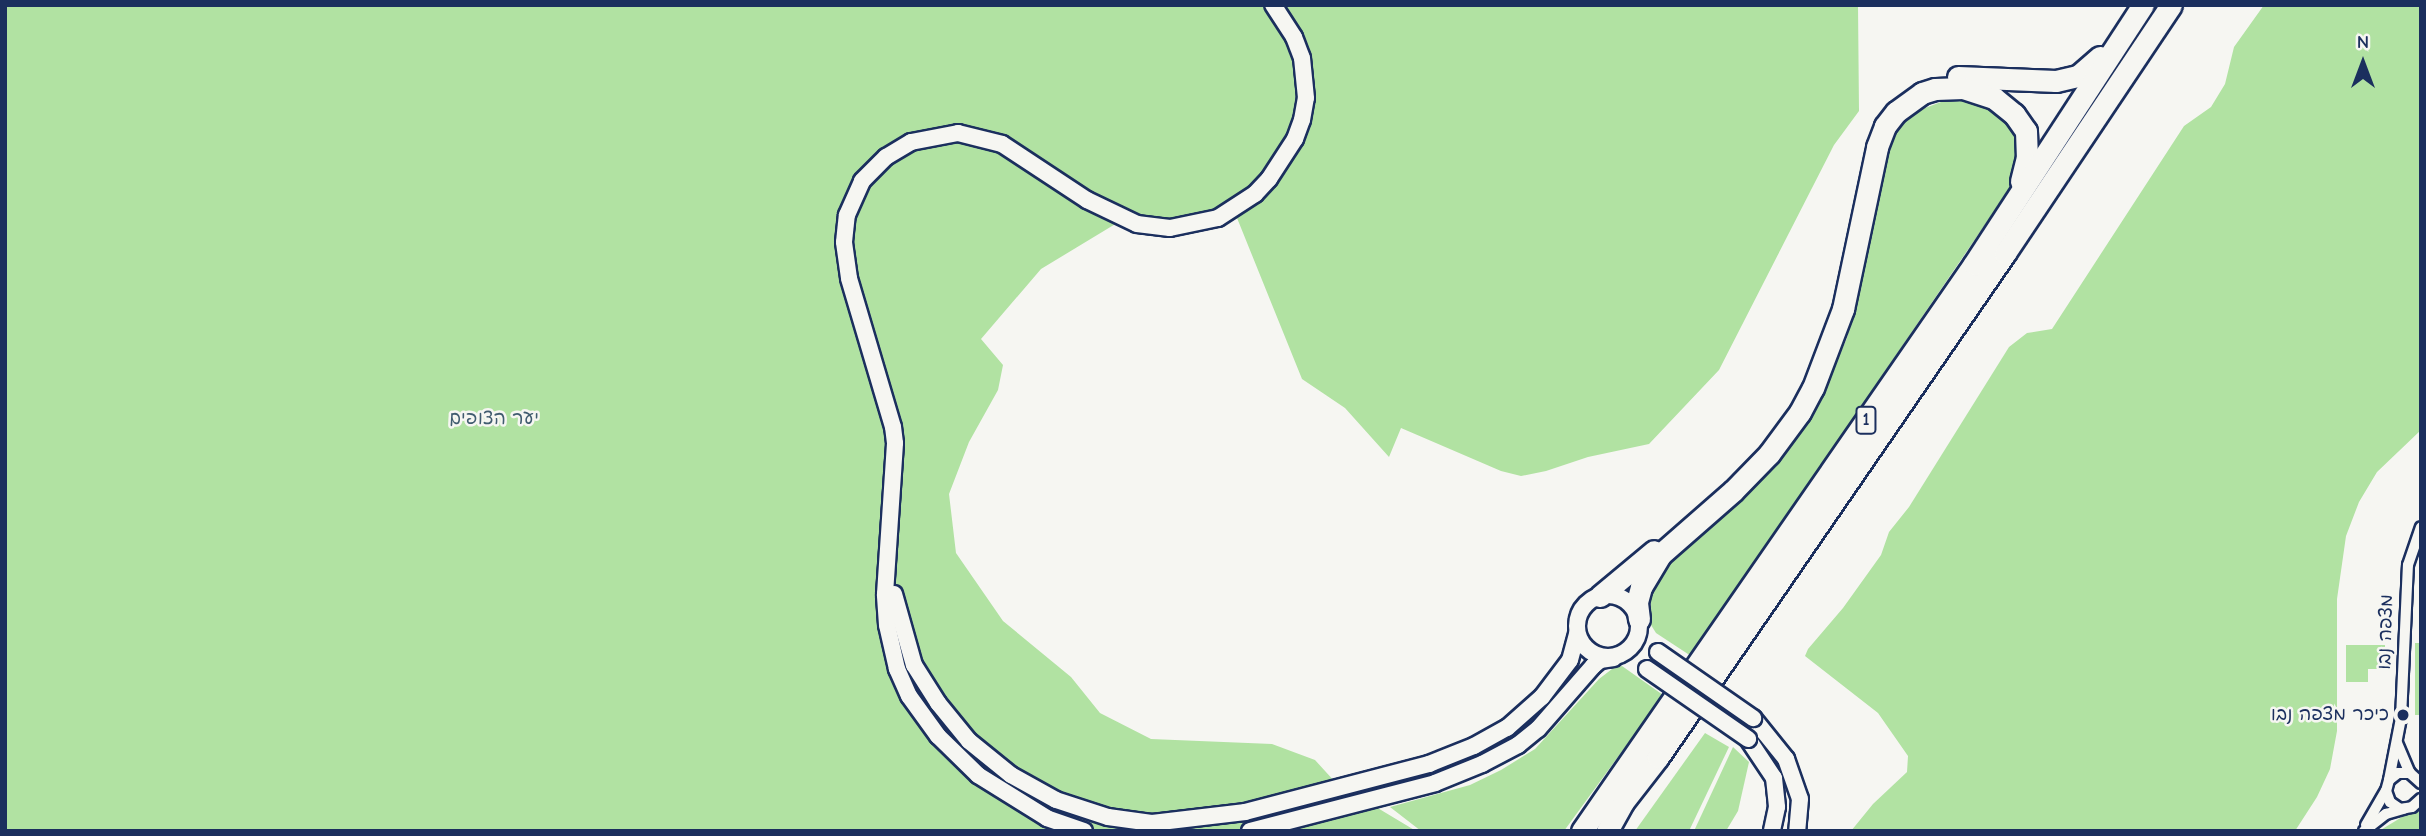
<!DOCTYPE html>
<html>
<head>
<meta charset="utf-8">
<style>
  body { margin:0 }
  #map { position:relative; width:2426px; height:836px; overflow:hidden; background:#f6f6f2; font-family:"Comic Neue","Playpen Sans Hebrew",sans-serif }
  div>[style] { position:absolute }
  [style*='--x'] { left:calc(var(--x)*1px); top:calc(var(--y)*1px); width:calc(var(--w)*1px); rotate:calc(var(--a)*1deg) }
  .green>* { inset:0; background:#b1e2a2; transform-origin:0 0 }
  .roads { filter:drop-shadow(2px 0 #1b2f5e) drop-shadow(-2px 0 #1b2f5e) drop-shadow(0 2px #1b2f5e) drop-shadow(0 -2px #1b2f5e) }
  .street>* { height:10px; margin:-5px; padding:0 5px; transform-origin:5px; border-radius:5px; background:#f6f6f2 }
  .secondary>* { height:16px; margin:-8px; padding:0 8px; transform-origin:8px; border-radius:8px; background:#f6f6f2 }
  .secondary>.ring { margin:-8px; padding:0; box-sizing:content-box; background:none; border:16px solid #f6f6f2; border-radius:50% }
  .highway>* { height:21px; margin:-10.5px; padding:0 10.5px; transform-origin:10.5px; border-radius:10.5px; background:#f6f6f2 }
  .bridges { filter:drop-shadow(2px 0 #1b2f5e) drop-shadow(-2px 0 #1b2f5e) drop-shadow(0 2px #1b2f5e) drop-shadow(0 -2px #1b2f5e) }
  .secondary-bridge>* { height:16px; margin:-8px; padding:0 8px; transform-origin:8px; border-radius:8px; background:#f6f6f2 }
  .dots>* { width:19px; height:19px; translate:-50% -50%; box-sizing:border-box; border:4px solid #f6f6f2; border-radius:50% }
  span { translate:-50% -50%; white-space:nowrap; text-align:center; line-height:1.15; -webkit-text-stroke:5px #f6f6f2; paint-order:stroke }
  .shield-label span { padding:2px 5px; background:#f6f6f2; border:2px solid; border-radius:5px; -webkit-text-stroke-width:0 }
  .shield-label { font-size:18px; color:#1b2f5e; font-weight:700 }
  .park-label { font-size:19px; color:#405c6f }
  .street-label { font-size:19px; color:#1b2f5e }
  .poi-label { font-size:19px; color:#1b2f5e }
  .right { translate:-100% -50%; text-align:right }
  .frame { position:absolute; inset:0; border:7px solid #1b2f5e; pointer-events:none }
  .north { position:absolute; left:2328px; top:28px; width:70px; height:70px; -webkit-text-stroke:5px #f6f6f2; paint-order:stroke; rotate:0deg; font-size:19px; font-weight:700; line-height:28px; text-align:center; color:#1b2f5e }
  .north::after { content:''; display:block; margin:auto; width:24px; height:32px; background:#1b2f5e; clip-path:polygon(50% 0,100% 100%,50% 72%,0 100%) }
</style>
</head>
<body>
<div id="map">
  <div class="green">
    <div style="clip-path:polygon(5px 5px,1858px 5px,1859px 111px,1834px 145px,1719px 370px,1649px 444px,1588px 457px,1546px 471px,1521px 476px,1501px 471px,1401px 428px,1389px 457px,1345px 408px,1302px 379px,1235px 213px,1117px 223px,1041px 269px,981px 339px,1003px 365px,998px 390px,969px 442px,949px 494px,956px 553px,1003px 621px,1071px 677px,1100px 713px,1151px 739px,1272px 744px,1315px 760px,1336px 783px,1416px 831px,5px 831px)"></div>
    <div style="clip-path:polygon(2264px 5px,2421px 5px,2421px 430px,2377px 472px,2359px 502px,2346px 536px,2337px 599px,2337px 731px,2330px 769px,2317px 797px,2295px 831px,1851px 831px,1873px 804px,1907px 772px,1908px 756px,1878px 713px,1805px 656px,1808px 649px,1843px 608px,1881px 555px,1889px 532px,1909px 507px,2009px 347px,2027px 333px,2052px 329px,2184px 126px,2211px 107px,2225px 84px,2234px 47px)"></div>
    <div style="clip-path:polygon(1961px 101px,1979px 104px,1994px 112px,2013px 132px,2020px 148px,2016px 179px,1691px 656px,1656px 633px,1651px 625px,1651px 596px,1657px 579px,1669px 563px,1745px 497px,1813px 414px,1847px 338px,1888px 146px,1895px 130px,1912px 113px,1941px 102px)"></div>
    <div style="left:2415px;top:643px;width:6px;height:72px"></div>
    <div style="clip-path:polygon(2346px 645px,2385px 645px,2385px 669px,2368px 669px,2368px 682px,2346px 682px)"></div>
    <div style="clip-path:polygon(1622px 666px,1663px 695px,1564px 831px,1421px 831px,1390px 807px,1470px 785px,1501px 770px,1535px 749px,1599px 679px,1612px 669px)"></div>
    <div style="clip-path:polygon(1705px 733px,1729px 747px,1689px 831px,1635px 831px)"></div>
    <div style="clip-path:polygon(1733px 747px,1749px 762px,1738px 811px,1726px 831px,1694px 831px)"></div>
    <div style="clip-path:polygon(2421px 811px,2421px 831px,2379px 831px,2402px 817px)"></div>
  </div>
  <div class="roads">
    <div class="street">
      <div style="--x:2397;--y:743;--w:33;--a:67"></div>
      <div style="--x:2389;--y:780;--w:63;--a:-79"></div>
      <div style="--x:2401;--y:718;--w:153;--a:-87.4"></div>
      <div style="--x:2408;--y:565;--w:40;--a:-71.1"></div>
      <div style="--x:2421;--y:783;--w:15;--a:-138"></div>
      <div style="--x:2410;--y:773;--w:12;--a:180"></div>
      <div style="--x:2398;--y:773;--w:11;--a:142"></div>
      <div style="--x:2389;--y:780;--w:11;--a:105"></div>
      <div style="--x:2386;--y:791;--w:12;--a:70"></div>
      <div style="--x:2390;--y:802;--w:12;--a:35"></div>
      <div style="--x:2400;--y:809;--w:12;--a:-9"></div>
      <div style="--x:2412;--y:807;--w:12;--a:-42"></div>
      <div style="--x:2366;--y:825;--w:39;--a:-60"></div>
      <div style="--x:2364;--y:831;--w:28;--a:-38"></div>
      <div style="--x:2386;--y:814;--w:19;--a:-16"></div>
    </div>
    <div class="secondary">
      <div style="--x:894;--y:594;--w:74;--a:74.3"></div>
      <div style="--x:914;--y:665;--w:45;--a:57.7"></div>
      <div style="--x:938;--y:703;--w:49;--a:50.8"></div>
      <div style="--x:969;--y:741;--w:54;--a:39"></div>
      <div style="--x:1011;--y:775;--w:51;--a:29.1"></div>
      <div style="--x:1056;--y:800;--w:55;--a:18.1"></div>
      <div style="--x:1108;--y:817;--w:44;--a:7.8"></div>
      <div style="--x:1152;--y:823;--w:94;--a:-6.7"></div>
      <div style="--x:1245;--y:812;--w:190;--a:-14.6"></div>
      <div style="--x:1429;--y:764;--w:48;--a:-21.8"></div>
      <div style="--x:1474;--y:746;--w:38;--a:-29"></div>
      <div style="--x:1507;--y:728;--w:47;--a:-41.5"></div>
      <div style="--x:1542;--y:697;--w:46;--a:-52.9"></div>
      <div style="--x:1570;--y:660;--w:28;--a:-75"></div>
      <div class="ring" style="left:1577px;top:595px;width:46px;height:46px"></div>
      <div style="--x:1753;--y:718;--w:53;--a:51.2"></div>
      <div style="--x:1786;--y:759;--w:42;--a:70.7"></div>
      <div style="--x:1800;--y:799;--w:32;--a:95"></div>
      <div style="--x:1748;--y:739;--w:47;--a:56.3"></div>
      <div style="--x:1774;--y:778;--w:29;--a:84"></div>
      <div style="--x:1777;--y:807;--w:25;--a:102"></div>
      <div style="--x:1084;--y:831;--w:39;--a:-161"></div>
      <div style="--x:1047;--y:818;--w:81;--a:-148.1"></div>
      <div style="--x:978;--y:775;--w:56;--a:-135.7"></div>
      <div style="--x:938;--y:736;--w:49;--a:-125.9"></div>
      <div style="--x:909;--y:696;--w:30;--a:-114"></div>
      <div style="--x:897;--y:669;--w:45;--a:-102.8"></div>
      <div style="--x:887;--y:625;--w:31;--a:-94"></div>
      <div style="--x:885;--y:594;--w:151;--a:-86.2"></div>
      <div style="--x:895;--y:443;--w:16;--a:-97"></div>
      <div style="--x:893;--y:427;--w:155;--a:-106.5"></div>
      <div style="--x:849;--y:278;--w:36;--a:-98"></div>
      <div style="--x:844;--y:242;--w:27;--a:-84"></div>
      <div style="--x:847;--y:215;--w:37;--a:-66"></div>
      <div style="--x:862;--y:181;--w:34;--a:-45"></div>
      <div style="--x:886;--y:157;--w:29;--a:-31"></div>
      <div style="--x:911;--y:142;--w:48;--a:-10.8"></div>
      <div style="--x:958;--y:133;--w:45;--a:14"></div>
      <div style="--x:1002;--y:144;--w:102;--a:33.4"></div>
      <div style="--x:1087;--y:200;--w:55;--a:25.6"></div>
      <div style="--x:1137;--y:224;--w:33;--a:7"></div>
      <div style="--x:1170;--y:228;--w:49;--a:-11.8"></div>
      <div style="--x:1218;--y:218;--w:44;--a:-33"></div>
      <div style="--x:1255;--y:194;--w:21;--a:-47"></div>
      <div style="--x:1269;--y:179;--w:48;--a:-57"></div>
      <div style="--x:1295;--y:139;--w:20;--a:-70"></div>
      <div style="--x:1302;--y:120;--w:22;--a:-80"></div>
      <div style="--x:1306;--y:98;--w:40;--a:-95.7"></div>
      <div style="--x:1302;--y:58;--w:22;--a:-111"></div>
      <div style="--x:1294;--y:37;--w:38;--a:-123"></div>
      <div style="--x:1250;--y:831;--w:191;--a:-14.5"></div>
      <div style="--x:1435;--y:783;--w:51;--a:-22"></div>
      <div style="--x:1482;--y:764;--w:41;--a:-27.8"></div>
      <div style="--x:1518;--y:745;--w:26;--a:-39"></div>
      <div style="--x:1538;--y:729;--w:84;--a:-48.9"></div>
      <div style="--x:1593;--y:666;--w:9;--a:-41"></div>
      <div style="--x:1600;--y:660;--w:14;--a:-8"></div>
    </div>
    <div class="highway">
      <div style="--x:1958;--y:77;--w:98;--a:2.3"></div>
      <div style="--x:2056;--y:81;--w:23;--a:-13"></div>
      <div style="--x:2078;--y:76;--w:29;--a:-41"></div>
      <div style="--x:1600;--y:596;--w:70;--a:-39.8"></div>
      <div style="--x:1639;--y:619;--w:17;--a:-97"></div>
      <div style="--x:1637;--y:602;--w:16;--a:-75"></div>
      <div style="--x:1641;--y:587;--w:39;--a:-59"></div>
      <div style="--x:1661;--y:554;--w:96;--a:-41.2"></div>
      <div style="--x:1733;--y:491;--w:52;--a:-45.8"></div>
      <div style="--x:1769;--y:454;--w:52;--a:-53.6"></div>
      <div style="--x:1800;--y:412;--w:27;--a:-62"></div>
      <div style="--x:1813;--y:388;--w:85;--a:-69.2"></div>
      <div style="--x:1843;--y:309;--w:166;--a:-78.1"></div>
      <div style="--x:1877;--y:147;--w:22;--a:-69"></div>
      <div style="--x:1885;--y:126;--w:18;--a:-52"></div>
      <div style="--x:1896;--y:112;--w:32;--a:-36"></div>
      <div style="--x:1922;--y:93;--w:14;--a:-17"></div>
      <div style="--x:1935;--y:89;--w:28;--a:-2"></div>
      <div style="--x:1963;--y:88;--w:33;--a:18"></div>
      <div style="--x:1994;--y:98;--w:26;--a:39"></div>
      <div style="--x:2014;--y:114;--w:21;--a:55"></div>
      <div style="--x:2026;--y:131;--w:26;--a:88"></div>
      <div style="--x:2027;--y:157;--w:25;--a:104"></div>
      <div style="--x:1582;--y:831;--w:689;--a:-55.34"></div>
      <div style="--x:1974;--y:264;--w:309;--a:-56.9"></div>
      <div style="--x:1607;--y:831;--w:33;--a:-61"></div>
      <div style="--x:1623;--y:802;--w:57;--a:-52.1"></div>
      <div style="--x:1658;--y:757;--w:612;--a:-55.45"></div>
      <div style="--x:2005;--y:253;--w:298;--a:-56.2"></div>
    </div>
  </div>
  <div class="bridges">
    <div class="secondary-bridge">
      <div style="--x:1658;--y:652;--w:116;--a:34.8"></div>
      <div style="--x:1647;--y:669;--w:123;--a:34.7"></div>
    </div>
  </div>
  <div class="dots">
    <div style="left:2403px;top:715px;background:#1b2f5e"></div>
  </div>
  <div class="shield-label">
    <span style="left:1866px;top:420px">1</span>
  </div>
  <div class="park-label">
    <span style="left:494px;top:419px">יער הצופים</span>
  </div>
  <div class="street-label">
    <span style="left:2386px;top:632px;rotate:-88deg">מצפה נבו</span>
  </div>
  <div class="poi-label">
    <span class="right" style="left:2389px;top:715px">כיכר מצפה נבו</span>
  </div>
  <div class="frame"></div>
  <div class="north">N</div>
</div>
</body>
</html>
